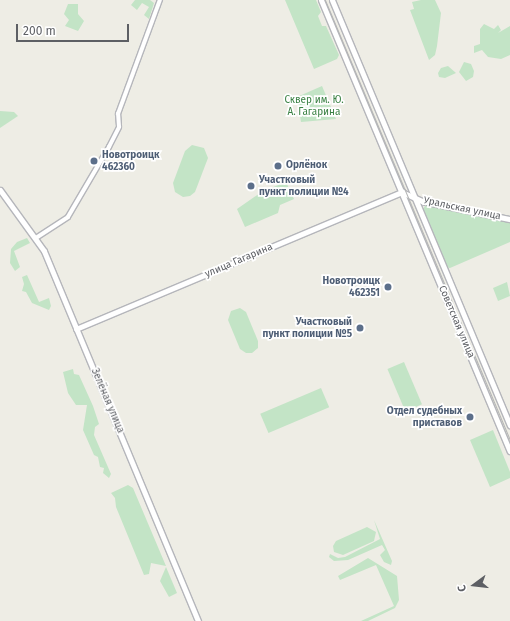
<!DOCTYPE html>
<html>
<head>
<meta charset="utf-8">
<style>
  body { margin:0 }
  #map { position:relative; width:510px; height:621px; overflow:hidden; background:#eeede5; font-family:"Fira Sans",sans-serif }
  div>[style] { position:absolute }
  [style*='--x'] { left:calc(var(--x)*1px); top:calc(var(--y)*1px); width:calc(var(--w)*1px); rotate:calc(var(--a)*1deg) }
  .green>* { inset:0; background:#c3e4c6; transform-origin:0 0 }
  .roads { filter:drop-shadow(1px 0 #b5b6bb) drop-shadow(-1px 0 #b5b6bb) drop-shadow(0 1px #b5b6bb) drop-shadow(0 -1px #b5b6bb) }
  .minor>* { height:3.5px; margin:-1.75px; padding:0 1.75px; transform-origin:1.75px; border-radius:1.75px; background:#fff }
  .tertiary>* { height:4.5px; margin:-2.25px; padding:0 2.25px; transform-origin:2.25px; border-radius:2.25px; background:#fff }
  .secondary>* { height:5px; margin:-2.5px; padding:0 2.5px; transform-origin:2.5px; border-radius:2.5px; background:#fff }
  .tram>* { height:1px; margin:-0.5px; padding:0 0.5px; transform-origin:0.5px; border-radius:0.5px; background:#b5b6b6 }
  .dots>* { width:11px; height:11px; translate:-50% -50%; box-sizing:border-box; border:2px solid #fff; border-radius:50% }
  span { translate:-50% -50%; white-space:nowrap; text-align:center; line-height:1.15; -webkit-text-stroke:3.5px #fff; paint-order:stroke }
  .park-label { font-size:10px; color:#398043 }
  .service-label { font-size:10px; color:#4e5e75; font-weight:700 }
  .left { translate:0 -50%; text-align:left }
  .right { translate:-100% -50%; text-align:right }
  .street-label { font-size:10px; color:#5d5f64 }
  .north { position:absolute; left:454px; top:565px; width:40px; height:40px; -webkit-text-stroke:3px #fff; paint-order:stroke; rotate:255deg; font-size:11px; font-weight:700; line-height:16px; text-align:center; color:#5d5f64 }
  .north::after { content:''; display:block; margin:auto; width:14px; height:18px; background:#5d5f64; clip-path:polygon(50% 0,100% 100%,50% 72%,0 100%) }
  .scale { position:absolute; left:16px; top:24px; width:113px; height:18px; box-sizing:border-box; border:2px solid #5d5f64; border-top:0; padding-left:5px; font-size:12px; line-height:14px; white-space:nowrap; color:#5d5f64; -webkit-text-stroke:3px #fff; paint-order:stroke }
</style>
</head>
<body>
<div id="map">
  <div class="green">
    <div style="clip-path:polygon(135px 0,150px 0,154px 3px,149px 19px,144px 15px,149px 7px,142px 3px,137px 10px,131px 5px)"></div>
    <div style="clip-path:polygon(285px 0,316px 0,321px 12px,318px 16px,322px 26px,326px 26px,339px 55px,337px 59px,314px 69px)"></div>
    <div style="clip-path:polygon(421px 0,435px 0,441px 13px,437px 46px,435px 55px,429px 60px,410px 10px,414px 9px,412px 2px)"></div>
    <div style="clip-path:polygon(68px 4px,78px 4px,78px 14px,84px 21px,78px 31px,65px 26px,69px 20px,64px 14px)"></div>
    <div style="clip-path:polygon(484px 24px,494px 29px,498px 25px,501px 30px,498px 33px,510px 26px,510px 55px,501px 59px,488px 57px,482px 50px,474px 53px,474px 46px,480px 44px,480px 29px)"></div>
    <div style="clip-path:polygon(464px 62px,471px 64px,474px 71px,473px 77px,466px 81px,459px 72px)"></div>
    <div style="clip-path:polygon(448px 66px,456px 73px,445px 78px,439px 77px,438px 73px,441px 68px)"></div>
    <div style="clip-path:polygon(322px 86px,336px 119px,301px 122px,297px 97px)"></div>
    <div style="clip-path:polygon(0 111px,14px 112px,18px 116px,0 128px)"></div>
    <div style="clip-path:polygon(192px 145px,204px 148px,208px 158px,195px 192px,190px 196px,183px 197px,175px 192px,173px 183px,185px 151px)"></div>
    <div style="clip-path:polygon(286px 182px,294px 199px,280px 205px,278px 213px,245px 227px,237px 209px,263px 191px)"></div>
    <div style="clip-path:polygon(426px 204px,510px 222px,510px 242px,450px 268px,445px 267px,422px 211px)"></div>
    <div style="clip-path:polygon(27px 238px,30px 243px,14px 251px,20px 267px,15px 271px,10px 263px,11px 249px,17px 242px)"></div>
    <div style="clip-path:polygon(27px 275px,39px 302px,49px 298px,51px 306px,49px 310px,32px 303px,26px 292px,22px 291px,24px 284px,22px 277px)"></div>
    <div style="clip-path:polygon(507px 282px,510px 296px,498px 301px,493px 288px)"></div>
    <div style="clip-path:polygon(240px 308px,246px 312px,258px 341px,258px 348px,252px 353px,246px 353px,240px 349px,228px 320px,231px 311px)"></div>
    <div style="left:404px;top:362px;width:46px;height:18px;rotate:67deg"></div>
    <div style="clip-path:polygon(73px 369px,74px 374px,79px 375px,93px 406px,99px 424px,95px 427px,94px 435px,111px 474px,109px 478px,103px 473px,104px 468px,100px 467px,98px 457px,94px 455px,83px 430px,87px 405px,76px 405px,68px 393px,63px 372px)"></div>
    <div style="left:321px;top:388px;width:21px;height:66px;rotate:67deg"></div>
    <div style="clip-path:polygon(493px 430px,510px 472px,510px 478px,490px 487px,470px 440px)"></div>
    <div style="clip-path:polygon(128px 485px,133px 488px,166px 566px,151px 563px,149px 574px,144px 575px,116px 507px,115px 498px,111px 493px)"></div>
    <div style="clip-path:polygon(374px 520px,392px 561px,391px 565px,384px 562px,380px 555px,385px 550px,382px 545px,348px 560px,334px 561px,329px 557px,330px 554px,338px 558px,345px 557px,380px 539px)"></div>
    <div style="clip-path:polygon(367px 527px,376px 532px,374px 541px,343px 555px,334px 552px,333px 546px,336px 541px)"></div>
    <div style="clip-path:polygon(368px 558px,397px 576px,399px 600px,395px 608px,368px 621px,361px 621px,394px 606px,376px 565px,340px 580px,338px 576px)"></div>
    <div style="clip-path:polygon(166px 567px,177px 593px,169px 597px,160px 581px)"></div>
  </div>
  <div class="roads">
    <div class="minor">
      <div style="--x:36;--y:238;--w:38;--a:-33"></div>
      <div style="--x:68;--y:217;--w:81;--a:-59.6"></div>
      <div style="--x:109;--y:147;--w:22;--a:-63"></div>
      <div style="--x:119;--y:127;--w:13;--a:-94"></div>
      <div style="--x:118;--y:114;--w:121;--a:-69.8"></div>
    </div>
    <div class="tertiary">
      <div style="--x:76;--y:329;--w:354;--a:-22.8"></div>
      <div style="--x:402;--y:192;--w:22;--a:24"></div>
      <div style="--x:422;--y:201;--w:90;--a:11.6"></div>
    </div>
    <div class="secondary">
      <div style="--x:321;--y:0;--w:489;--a:67.3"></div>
      <div style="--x:332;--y:0;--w:461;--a:67.3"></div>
      <div style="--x:0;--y:190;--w:75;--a:54.2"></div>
      <div style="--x:44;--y:251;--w:401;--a:67.4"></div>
    </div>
  </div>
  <div class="tram">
    <div style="--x:325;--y:0;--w:477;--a:67.2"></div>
  </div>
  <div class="dots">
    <div style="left:94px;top:161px;background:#5c6f8a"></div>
    <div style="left:278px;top:166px;background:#5c6f8a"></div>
    <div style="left:251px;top:186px;background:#5c6f8a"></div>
    <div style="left:388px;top:287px;background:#5c6f8a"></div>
    <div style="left:360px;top:328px;background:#5c6f8a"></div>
    <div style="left:470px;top:417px;background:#5c6f8a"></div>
  </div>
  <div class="park-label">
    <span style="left:314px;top:106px">Сквер им. Ю.<br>А. Гагарина</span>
  </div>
  <div class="service-label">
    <span class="left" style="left:102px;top:161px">Новотроицк<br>462360</span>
    <span class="left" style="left:286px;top:166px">Орлёнок</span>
    <span class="left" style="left:259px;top:186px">Участковый<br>пункт полиции №4</span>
    <span class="right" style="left:380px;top:287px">Новотроицк<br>462351</span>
    <span class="right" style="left:352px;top:328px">Участковый<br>пункт полиции №5</span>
    <span class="right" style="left:462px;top:417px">Отдел судебных<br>приставов</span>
  </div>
  <div class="street-label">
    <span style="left:462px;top:209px;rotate:12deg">Уральская улица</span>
    <span style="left:239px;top:261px;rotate:-23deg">улица Гагарина</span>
    <span style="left:456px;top:322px;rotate:67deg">Советская улица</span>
    <span style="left:107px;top:401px;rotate:67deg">Зелёная улица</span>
  </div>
  <div class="north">С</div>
  <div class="scale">200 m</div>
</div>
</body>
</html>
